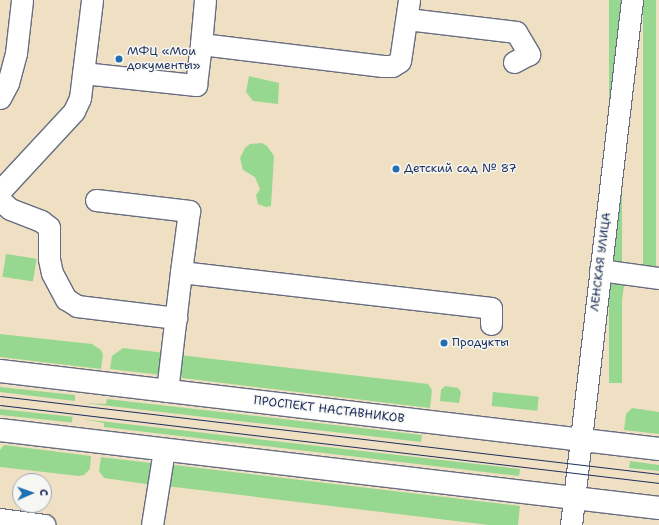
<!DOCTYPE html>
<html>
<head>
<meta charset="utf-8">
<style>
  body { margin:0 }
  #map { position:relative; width:659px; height:525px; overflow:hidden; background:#f0e0c3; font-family:"Shantell Sans",sans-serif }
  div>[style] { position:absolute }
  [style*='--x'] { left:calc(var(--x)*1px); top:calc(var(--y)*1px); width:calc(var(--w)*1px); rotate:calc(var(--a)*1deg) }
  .green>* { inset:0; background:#96d88f; transform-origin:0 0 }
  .roads { filter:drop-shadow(1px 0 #666d81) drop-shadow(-1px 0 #666d81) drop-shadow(0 1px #666d81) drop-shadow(0 -1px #666d81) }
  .minor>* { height:21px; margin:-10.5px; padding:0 10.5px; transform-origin:10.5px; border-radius:10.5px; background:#fff }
  .major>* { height:22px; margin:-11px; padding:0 11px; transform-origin:11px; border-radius:11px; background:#fff }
  .tram>* { height:1px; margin:-0.5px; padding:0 0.5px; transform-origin:0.5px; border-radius:0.5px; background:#1b2f5e }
  .dots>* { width:11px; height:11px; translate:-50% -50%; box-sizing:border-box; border:2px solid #f6f6f2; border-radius:50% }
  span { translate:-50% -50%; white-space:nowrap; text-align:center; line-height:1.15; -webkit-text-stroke:3px #f6f6f2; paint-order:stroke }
  .poi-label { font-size:12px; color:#1b2f5e }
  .left { translate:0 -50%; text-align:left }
  .street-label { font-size:12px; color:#1b2f5e }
  .north { position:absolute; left:12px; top:473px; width:40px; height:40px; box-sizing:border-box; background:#f6f6f2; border:1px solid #9ea6b7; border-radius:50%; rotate:88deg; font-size:11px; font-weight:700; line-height:16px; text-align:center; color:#1b2f5e }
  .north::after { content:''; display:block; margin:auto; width:14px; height:18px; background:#1f6fb2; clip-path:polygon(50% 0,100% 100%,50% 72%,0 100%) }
</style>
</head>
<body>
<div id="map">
  <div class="green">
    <div style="left:609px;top:0;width:13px;height:383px"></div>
    <div style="left:643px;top:0;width:13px;height:266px"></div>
    <div style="clip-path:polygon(249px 76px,279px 83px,278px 104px,253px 101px,246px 92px)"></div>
    <div style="clip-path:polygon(262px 143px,267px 146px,274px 156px,271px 206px,266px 207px,258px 204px,256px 195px,260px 189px,255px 177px,243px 170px,240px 158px,245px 148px,250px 144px)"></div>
    <div style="left:6px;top:254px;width:31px;height:23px;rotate:9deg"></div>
    <div style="left:610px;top:278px;width:15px;height:22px;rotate:8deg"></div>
    <div style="clip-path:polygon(0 334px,92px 344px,101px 350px,103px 355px,101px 369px,0 357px)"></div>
    <div style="clip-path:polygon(123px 348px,165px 353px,161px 375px,110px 369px,112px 356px)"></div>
    <div style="clip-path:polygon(179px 355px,428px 384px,432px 390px,430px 408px,182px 378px,178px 369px)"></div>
    <div style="clip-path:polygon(445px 386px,458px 388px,461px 392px,459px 403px,440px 401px,441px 390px)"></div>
    <div style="clip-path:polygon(0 387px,75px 395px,75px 401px,0 392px)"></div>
    <div style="left:493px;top:392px;width:46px;height:14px;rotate:6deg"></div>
    <div style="clip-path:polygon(107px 399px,422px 435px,421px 442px,84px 403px,106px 404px)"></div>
    <div style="clip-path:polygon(632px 408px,659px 412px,659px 434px,624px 430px,626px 414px)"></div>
    <div style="left:0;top:409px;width:73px;height:6px;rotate:6deg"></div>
    <div style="clip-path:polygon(82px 419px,520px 469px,519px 476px,104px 427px,104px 423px)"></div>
    <div style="clip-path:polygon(4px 445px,91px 456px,90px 469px,84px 475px,79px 476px,0 467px,0 450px)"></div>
    <div style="clip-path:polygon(101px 457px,151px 463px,154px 475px,153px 485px,104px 478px,99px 471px)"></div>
    <div style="clip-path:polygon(630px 461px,659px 465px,659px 471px,629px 468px)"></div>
    <div style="clip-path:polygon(174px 465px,520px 506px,518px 525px,489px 525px,166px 486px,167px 476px)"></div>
  </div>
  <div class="roads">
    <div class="minor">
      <div style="--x:205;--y:0;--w:44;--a:95.2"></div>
      <div style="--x:201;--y:44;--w:183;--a:6.9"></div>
      <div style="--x:383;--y:66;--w:9;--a:0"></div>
      <div style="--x:392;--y:66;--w:9;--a:-32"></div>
      <div style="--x:400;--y:61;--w:62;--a:-81.6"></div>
      <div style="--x:407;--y:19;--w:110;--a:6.8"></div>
      <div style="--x:516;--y:32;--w:26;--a:59"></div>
      <div style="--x:529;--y:54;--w:17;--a:152"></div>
      <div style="--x:83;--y:73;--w:114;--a:6.1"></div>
      <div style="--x:196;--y:85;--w:41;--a:-83"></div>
      <div style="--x:0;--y:98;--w:17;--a:-62"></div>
      <div style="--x:8;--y:83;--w:31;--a:-75"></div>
      <div style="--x:16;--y:53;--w:53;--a:-83.5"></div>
      <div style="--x:0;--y:191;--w:109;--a:-47.2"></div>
      <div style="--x:74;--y:111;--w:14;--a:-65"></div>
      <div style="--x:80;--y:98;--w:99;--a:-83"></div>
      <div style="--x:0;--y:200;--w:13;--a:42"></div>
      <div style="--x:10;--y:209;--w:33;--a:21"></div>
      <div style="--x:41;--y:221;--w:10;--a:37"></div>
      <div style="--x:49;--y:227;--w:32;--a:90"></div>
      <div style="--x:49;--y:259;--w:14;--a:78"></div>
      <div style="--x:52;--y:273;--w:30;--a:62"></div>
      <div style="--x:66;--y:299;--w:13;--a:32"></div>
      <div style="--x:77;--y:306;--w:100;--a:6.9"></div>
      <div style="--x:96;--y:200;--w:94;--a:6.7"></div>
      <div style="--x:189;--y:211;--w:62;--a:97.5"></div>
      <div style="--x:600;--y:270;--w:60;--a:7.7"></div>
      <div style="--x:167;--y:391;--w:120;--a:-83.3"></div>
      <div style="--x:181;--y:272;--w:312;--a:6.6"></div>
      <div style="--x:491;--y:308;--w:16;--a:90"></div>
      <div style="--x:0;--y:519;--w:45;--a:7.6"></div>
      <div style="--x:152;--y:525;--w:76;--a:-80.9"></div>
      <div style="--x:571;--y:525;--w:529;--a:-83.37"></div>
    </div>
    <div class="major">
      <div style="--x:0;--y:371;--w:664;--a:6.75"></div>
      <div style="--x:0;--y:430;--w:664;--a:6.75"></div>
    </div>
  </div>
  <div class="tram">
    <div style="--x:0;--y:396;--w:664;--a:6.75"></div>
    <div style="--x:0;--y:405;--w:664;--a:6.75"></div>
  </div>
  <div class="dots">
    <div style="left:119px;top:59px;background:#1f6fb2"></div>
    <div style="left:396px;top:169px;background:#1f6fb2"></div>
    <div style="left:444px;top:343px;background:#1f6fb2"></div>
  </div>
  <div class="poi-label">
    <span class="left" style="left:127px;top:59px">МФЦ «Мои<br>документы»</span>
    <span class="left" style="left:404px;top:169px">Детский сад № 87</span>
    <span class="left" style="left:452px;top:343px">Продукты</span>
  </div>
  <div class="street-label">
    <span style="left:601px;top:262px;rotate:-83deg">ЛЕНСКАЯ УЛИЦА</span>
    <span style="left:329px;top:410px;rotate:7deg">ПРОСПЕКТ НАСТАВНИКОВ</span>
  </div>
  <div class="north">С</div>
</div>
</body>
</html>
